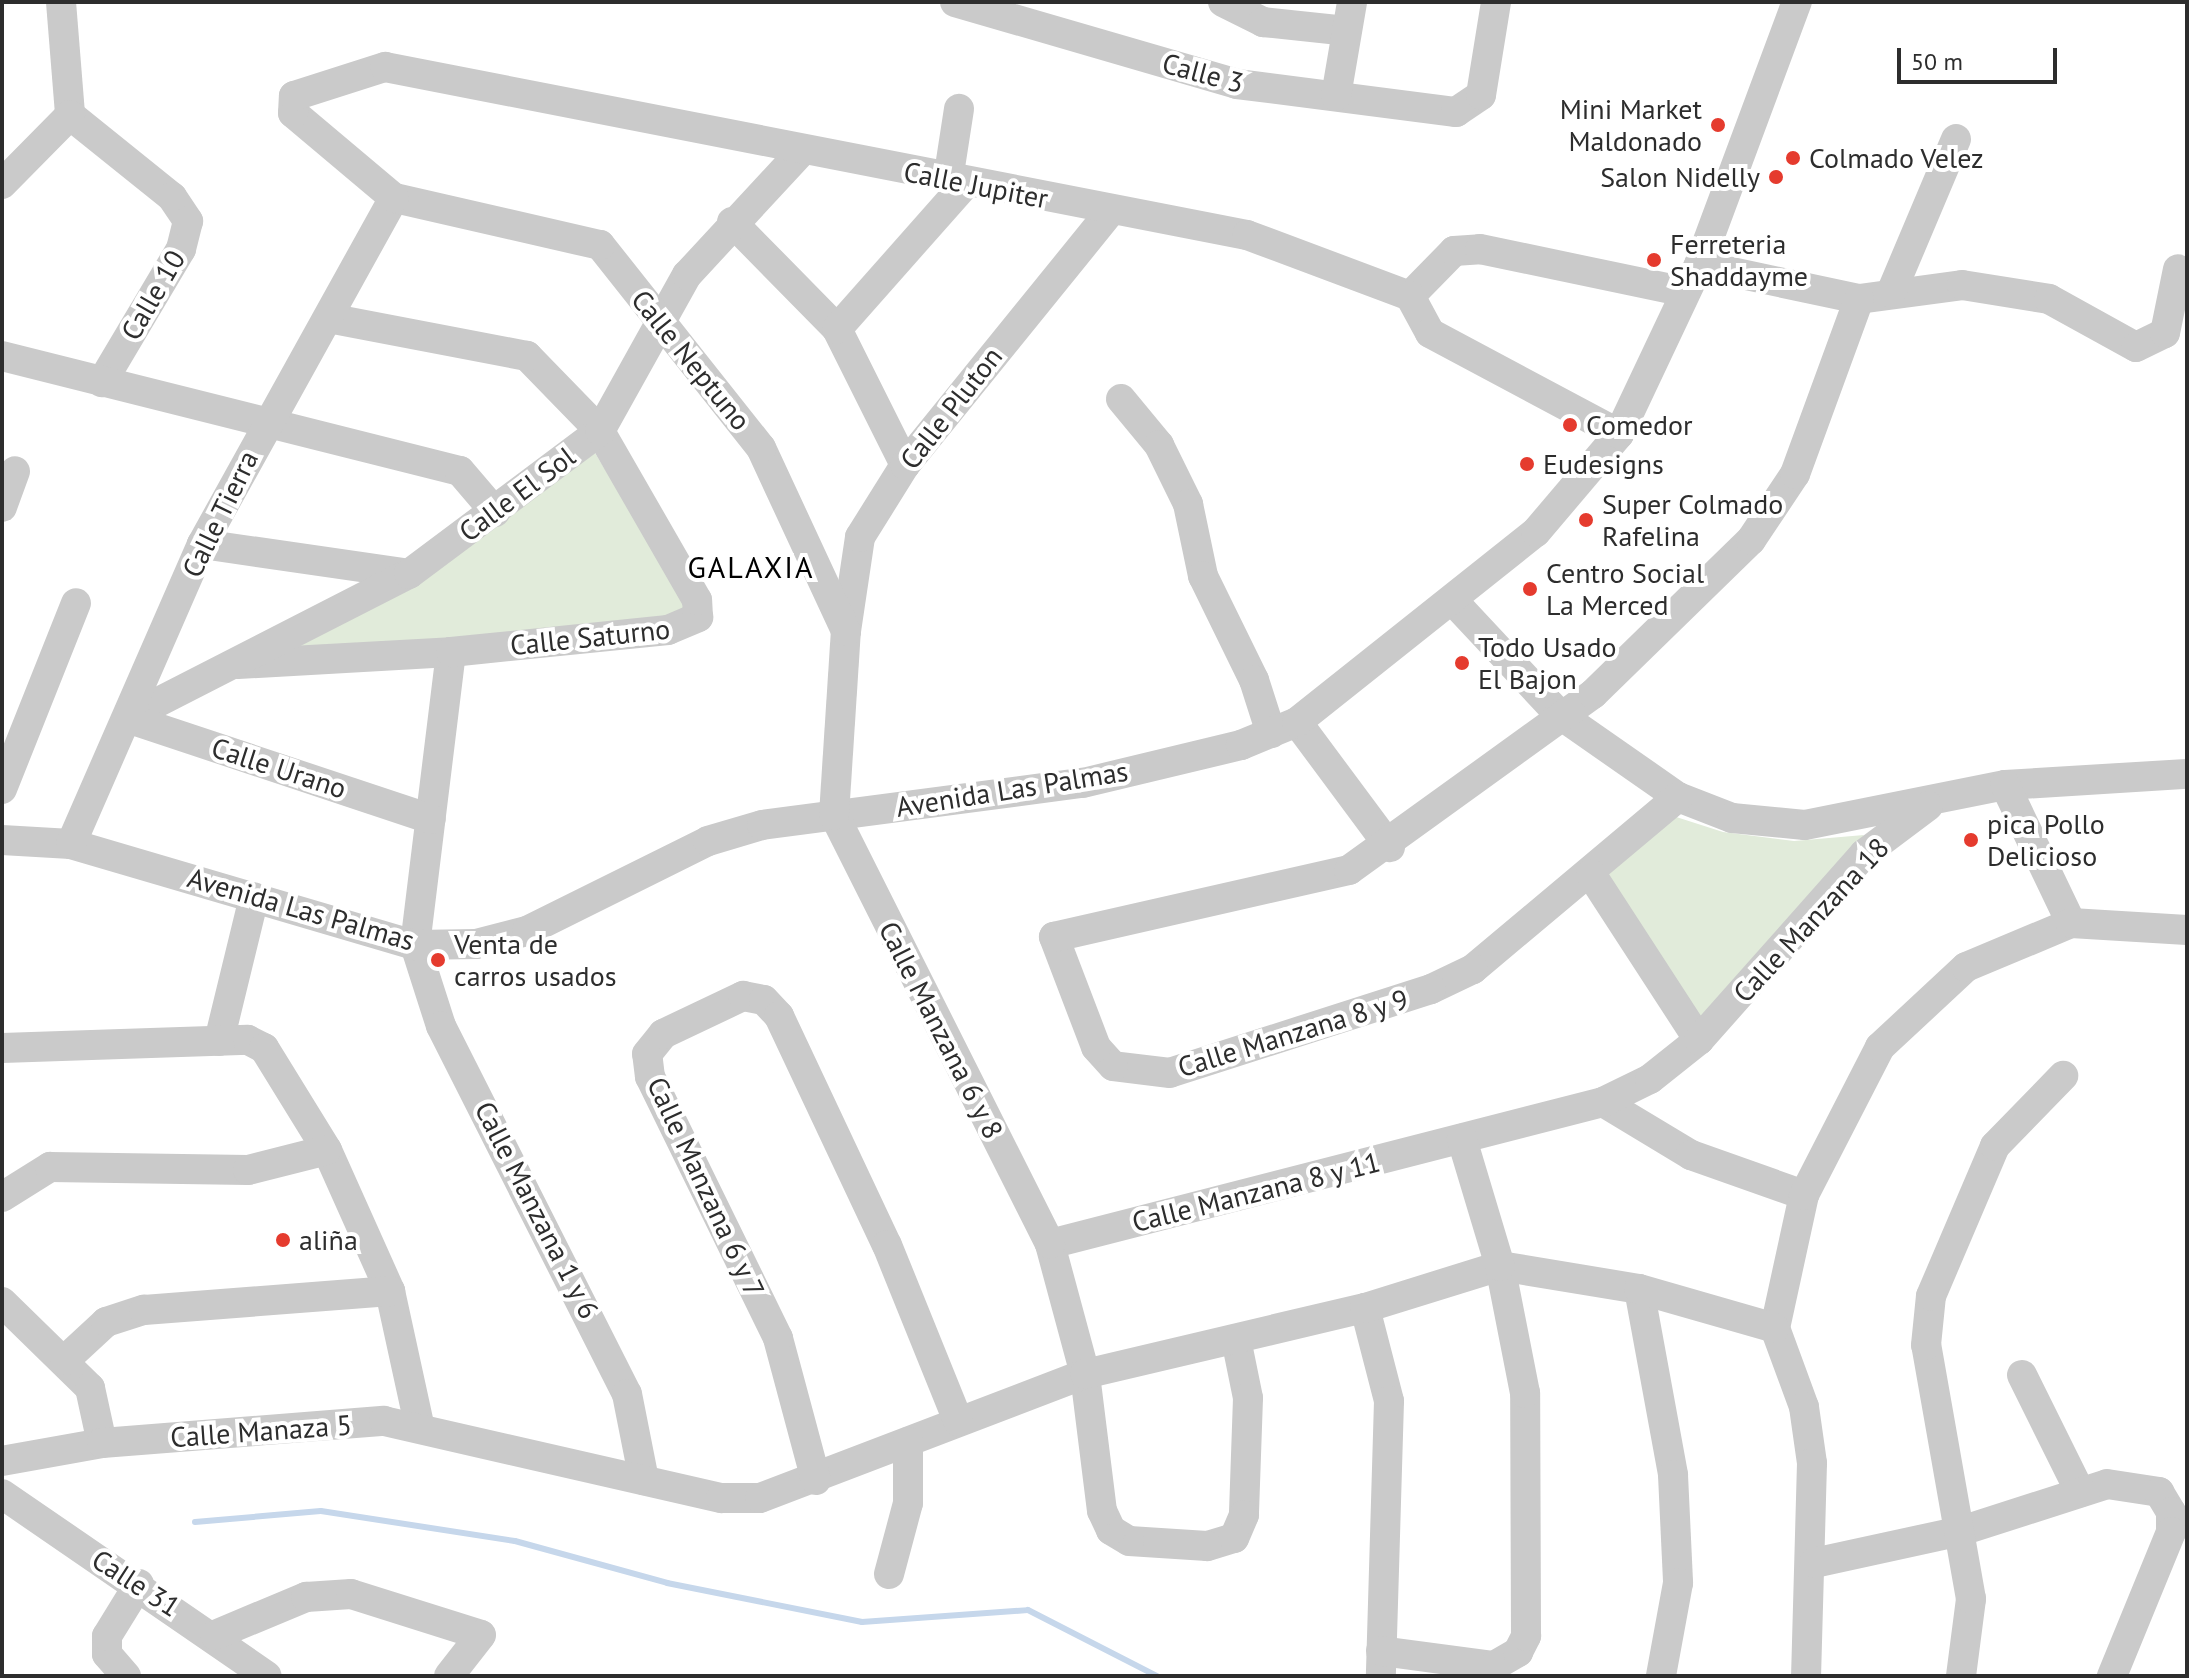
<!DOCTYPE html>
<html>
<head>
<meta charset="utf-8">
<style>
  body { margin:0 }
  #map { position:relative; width:2189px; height:1678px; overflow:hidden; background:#fff; font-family:"PT Sans",sans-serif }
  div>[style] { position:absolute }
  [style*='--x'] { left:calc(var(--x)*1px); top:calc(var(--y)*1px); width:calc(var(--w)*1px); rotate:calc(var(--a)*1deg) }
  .green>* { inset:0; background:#e1ebda }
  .stream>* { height:6px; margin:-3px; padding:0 3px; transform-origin:3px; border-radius:3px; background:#c6d7eb }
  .minor>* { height:30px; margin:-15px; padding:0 15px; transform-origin:15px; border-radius:15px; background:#cacaca }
  .dots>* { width:22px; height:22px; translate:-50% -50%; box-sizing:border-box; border:4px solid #fff; border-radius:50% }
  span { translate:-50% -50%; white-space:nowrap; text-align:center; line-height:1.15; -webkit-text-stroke:8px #fff; paint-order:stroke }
  .street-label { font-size:28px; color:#2d2d2d }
  .poi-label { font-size:28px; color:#2d2d2d }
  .right { translate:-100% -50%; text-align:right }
  .left { translate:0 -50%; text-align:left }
  .neighbourhood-label { font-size:30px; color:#000; letter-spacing:2px }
  .frame { position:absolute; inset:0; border:4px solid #2d2d2d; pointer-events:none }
  .scale { position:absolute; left:1897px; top:48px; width:160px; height:36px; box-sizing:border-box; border:4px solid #2d2d2d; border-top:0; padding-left:10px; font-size:24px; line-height:28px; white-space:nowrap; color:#2d2d2d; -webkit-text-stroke:6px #fff; paint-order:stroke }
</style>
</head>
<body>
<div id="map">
  <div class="green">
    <div style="clip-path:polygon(590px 445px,695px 615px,450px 645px,280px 648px)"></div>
    <div style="clip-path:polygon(1670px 815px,1723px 832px,1794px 841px,1864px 835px,1770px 951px,1698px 1022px,1598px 873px)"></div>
  </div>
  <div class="stream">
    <div style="--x:195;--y:1522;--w:126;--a:-5"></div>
    <div style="--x:321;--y:1511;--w:196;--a:8.8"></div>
    <div style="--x:515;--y:1541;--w:158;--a:15.4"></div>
    <div style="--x:667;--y:1583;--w:199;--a:11.3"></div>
    <div style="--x:862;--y:1622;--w:166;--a:-4.1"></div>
    <div style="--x:1028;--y:1610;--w:145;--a:27.1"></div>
  </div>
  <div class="minor">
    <div style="--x:61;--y:2;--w:113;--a:85.4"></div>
    <div style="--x:955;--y:2;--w:294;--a:16.2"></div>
    <div style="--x:1237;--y:84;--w:221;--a:7.3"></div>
    <div style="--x:1456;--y:112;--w:30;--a:-34"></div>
    <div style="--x:1481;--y:95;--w:94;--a:-80.8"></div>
    <div style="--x:1223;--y:2;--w:45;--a:26.6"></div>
    <div style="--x:1263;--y:22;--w:84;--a:6.1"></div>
    <div style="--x:1336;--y:96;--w:95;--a:-80.3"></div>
    <div style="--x:70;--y:115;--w:131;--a:38.8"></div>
    <div style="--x:172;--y:197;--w:29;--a:56"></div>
    <div style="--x:188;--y:221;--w:29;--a:104"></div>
    <div style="--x:181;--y:249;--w:155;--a:120.7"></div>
    <div style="--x:948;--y:180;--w:72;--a:-81.2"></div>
    <div style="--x:2;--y:184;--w:97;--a:-45.4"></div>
    <div style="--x:732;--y:222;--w:150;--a:45.5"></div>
    <div style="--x:837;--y:329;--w:152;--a:63.4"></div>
    <div style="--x:1699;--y:265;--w:164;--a:12"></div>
    <div style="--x:1859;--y:299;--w:104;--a:-7.7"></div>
    <div style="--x:1962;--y:285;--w:88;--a:9.1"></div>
    <div style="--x:2049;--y:299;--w:99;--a:28.9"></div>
    <div style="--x:2136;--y:347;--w:32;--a:-26"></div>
    <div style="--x:2165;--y:333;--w:65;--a:-78.5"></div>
    <div style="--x:1891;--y:293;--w:167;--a:-67.1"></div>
    <div style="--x:1410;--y:296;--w:63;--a:-45.6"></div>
    <div style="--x:1454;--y:251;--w:26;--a:-4"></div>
    <div style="--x:1480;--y:249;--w:209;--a:11.8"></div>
    <div style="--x:837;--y:329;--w:195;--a:-48.5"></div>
    <div style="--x:2;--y:356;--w:472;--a:14.1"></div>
    <div style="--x:460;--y:471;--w:54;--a:49.5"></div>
    <div style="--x:1121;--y:399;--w:60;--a:50.4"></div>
    <div style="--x:1159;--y:445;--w:66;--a:63.8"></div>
    <div style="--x:1188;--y:504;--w:74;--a:78.2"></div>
    <div style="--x:1203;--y:576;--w:116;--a:63.9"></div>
    <div style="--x:1254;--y:680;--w:56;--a:72.2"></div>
    <div style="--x:2;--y:507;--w:38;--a:-70"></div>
    <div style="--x:202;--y:544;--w:209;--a:8.2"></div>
    <div style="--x:1455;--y:603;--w:152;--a:46.9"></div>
    <div style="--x:1559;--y:714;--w:145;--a:34.9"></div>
    <div style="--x:1678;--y:797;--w:58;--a:21.3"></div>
    <div style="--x:1732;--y:818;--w:73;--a:5.5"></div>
    <div style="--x:1805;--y:825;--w:204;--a:-11.3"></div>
    <div style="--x:2005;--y:785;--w:182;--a:-3.5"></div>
    <div style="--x:846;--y:631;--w:95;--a:-81.5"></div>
    <div style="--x:860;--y:537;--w:85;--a:-58"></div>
    <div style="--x:905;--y:465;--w:326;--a:-51"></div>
    <div style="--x:451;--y:652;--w:295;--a:97"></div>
    <div style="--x:415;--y:945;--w:85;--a:72.2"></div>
    <div style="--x:441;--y:1026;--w:412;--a:63.2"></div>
    <div style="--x:627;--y:1394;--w:88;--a:78.8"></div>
    <div style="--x:238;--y:664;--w:213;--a:-3.2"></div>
    <div style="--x:451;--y:652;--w:218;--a:-5.8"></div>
    <div style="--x:668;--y:630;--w:33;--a:-23"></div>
    <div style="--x:698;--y:617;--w:17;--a:-93"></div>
    <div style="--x:697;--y:600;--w:195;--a:-119.9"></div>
    <div style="--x:600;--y:431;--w:105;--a:-134.2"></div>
    <div style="--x:527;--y:356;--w:197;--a:-169.2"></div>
    <div style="--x:127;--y:718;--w:317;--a:-27.1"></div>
    <div style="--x:409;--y:574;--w:239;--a:-36.8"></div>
    <div style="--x:600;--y:431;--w:179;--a:-60.9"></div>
    <div style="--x:687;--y:275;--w:169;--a:-47.2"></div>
    <div style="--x:127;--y:718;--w:320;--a:18.4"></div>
    <div style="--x:1297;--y:722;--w:156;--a:53.4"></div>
    <div style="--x:2005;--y:785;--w:153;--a:64.4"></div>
    <div style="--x:2;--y:789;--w:200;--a:-68.3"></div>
    <div style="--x:1678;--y:797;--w:268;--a:140"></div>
    <div style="--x:1473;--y:969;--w:47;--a:154.5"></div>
    <div style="--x:1431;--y:989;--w:274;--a:162.2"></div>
    <div style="--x:1170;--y:1073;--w:57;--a:-173"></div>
    <div style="--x:1113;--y:1066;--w:25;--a:-132"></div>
    <div style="--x:1096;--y:1047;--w:118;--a:-110.9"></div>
    <div style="--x:1054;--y:937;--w:303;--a:-12.8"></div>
    <div style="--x:1349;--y:870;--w:301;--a:-35.8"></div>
    <div style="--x:1593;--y:694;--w:221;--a:-44.3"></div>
    <div style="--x:1751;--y:540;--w:79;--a:-56.3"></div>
    <div style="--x:1795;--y:474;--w:186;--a:-69.9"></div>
    <div style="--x:2;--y:840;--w:69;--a:3.3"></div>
    <div style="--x:71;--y:844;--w:359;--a:16.4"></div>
    <div style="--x:415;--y:945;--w:61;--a:-0.9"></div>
    <div style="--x:476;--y:944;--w:53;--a:-14.3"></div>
    <div style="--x:527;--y:931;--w:202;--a:-26.4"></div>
    <div style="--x:708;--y:841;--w:56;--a:-16.5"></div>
    <div style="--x:762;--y:825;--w:324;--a:-7.5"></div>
    <div style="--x:1083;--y:783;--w:163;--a:-13.5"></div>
    <div style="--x:1241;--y:745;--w:61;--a:-22.3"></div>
    <div style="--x:1297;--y:722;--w:305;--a:-38.5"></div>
    <div style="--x:1536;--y:532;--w:128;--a:-49.7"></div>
    <div style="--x:1619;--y:434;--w:187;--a:-64.7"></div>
    <div style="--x:1699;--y:265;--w:281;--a:-69.6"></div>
    <div style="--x:71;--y:844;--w:327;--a:-66.4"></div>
    <div style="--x:202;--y:544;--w:396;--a:-61"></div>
    <div style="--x:1591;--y:874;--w:198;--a:57"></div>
    <div style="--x:219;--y:1041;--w:148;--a:-76.3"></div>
    <div style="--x:2;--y:1048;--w:246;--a:-1.9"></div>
    <div style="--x:248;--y:1040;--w:18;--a:27"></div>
    <div style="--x:264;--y:1048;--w:120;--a:58.3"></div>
    <div style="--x:327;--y:1150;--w:154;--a:65.9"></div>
    <div style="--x:390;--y:1291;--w:136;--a:77.7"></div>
    <div style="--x:1603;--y:1102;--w:103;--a:31.1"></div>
    <div style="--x:1691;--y:1155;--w:120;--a:19.5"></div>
    <div style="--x:2;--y:1197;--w:57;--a:-32"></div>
    <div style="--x:50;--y:1167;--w:198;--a:0.9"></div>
    <div style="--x:248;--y:1170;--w:81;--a:-14.2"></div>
    <div style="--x:1050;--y:1244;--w:571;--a:-14.4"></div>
    <div style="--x:1603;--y:1102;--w:52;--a:-26.1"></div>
    <div style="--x:1650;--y:1079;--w:63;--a:-38.5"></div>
    <div style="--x:1699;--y:1040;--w:249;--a:-48.4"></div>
    <div style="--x:1864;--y:854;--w:80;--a:-36.9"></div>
    <div style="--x:1639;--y:1289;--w:189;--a:79.6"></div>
    <div style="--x:1673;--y:1475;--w:108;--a:87.3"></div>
    <div style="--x:1678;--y:1583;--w:95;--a:100.4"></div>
    <div style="--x:2;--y:1302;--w:123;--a:44.3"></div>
    <div style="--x:90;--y:1388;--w:56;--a:77.7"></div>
    <div style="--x:1365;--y:1308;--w:96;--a:75.5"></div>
    <div style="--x:1389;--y:1401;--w:275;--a:91.7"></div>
    <div style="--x:1775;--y:1328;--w:136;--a:-77.7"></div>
    <div style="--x:1804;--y:1195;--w:166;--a:-62.8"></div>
    <div style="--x:1880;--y:1047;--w:117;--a:-42.9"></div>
    <div style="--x:1966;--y:967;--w:114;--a:-22.7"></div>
    <div style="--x:2071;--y:923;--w:116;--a:3.5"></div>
    <div style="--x:1775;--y:1328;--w:84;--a:69.8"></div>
    <div style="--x:1804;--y:1407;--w:57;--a:81.9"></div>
    <div style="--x:1812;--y:1463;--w:213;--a:91.6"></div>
    <div style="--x:1236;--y:1339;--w:60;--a:78.5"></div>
    <div style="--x:1248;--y:1398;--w:117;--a:92"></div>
    <div style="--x:1244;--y:1515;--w:25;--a:113"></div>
    <div style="--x:1234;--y:1538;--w:28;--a:163"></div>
    <div style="--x:1207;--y:1546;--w:78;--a:-176.3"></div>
    <div style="--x:1129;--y:1541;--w:21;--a:-149"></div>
    <div style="--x:1111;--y:1530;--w:21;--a:-115"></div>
    <div style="--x:1102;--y:1511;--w:138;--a:-97.1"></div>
    <div style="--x:1085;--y:1374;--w:135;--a:-105.1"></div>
    <div style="--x:1050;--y:1244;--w:480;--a:-116.7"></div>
    <div style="--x:834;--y:815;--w:184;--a:-86.3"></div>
    <div style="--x:846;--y:631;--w:202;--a:-114.9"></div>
    <div style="--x:761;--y:448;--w:259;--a:-128.4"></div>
    <div style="--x:600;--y:245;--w:211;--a:-167.1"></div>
    <div style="--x:394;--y:198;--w:132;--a:-139.9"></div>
    <div style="--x:293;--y:113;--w:17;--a:-87"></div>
    <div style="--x:294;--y:96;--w:96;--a:-17.7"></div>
    <div style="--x:385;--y:67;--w:878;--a:11.03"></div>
    <div style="--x:1247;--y:235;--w:174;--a:20.5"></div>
    <div style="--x:1410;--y:296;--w:42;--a:61.6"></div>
    <div style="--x:1430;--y:333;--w:214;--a:28.1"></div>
    <div style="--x:65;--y:1360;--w:56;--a:-42.8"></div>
    <div style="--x:106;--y:1322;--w:40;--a:-18"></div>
    <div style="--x:144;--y:1310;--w:247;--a:-4.4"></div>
    <div style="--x:2022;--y:1375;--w:131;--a:63.6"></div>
    <div style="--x:2;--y:1461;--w:102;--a:-10.2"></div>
    <div style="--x:102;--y:1443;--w:283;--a:-4.5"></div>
    <div style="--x:384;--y:1421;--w:346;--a:12.9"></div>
    <div style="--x:721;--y:1498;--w:39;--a:0"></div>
    <div style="--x:760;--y:1498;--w:348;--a:-20.9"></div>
    <div style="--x:1085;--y:1374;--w:288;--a:-13.3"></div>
    <div style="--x:1365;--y:1308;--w:141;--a:-17.3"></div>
    <div style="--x:1500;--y:1266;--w:141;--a:9.4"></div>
    <div style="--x:1639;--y:1289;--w:141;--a:16"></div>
    <div style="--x:816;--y:1480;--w:147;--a:-105"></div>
    <div style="--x:778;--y:1338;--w:291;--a:-116.1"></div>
    <div style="--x:650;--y:1077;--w:23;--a:-97"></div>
    <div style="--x:647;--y:1054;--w:26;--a:-51"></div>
    <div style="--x:663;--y:1034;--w:89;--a:-25.4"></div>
    <div style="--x:743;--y:996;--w:21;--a:11"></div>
    <div style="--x:764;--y:1000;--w:22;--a:47"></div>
    <div style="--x:779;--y:1016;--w:253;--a:64.8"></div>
    <div style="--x:887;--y:1245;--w:190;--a:68"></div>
    <div style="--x:2;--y:1494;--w:321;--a:34.5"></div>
    <div style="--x:1814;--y:1563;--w:150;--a:-12.3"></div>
    <div style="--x:1961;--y:1531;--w:153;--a:-17.8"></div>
    <div style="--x:2107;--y:1484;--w:53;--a:8.7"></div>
    <div style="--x:2159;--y:1492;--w:23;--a:59"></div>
    <div style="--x:2171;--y:1512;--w:20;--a:90"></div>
    <div style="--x:2171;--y:1532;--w:156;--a:112.3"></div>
    <div style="--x:889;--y:1574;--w:73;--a:-75"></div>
    <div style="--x:908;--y:1503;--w:61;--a:-90"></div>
    <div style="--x:215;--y:1635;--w:99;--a:-22.7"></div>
    <div style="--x:306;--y:1597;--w:45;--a:-3.8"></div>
    <div style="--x:351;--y:1594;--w:136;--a:17.5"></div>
    <div style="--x:481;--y:1635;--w:52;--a:128"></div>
    <div style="--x:1381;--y:1651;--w:114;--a:7.6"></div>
    <div style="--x:1494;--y:1666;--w:28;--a:-30"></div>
    <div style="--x:1518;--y:1652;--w:18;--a:-63"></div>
    <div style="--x:1526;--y:1636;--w:243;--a:-90.2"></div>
    <div style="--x:1525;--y:1393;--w:129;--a:-101.1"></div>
    <div style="--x:1500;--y:1266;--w:133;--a:-106.7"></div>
    <div style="--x:126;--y:1676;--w:29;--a:-131"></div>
    <div style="--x:107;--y:1654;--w:18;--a:-90"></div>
    <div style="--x:107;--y:1636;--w:61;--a:-58.4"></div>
    <div style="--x:1961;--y:1676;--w:78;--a:-82.6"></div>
    <div style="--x:1971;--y:1599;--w:258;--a:-100"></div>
    <div style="--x:1926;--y:1345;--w:49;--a:-84.2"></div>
    <div style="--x:1931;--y:1296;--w:163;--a:-66.9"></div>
    <div style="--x:1995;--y:1146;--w:98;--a:-45.8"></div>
  </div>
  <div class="dots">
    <div style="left:1718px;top:125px;background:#e53b2e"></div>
    <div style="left:1793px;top:158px;background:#e53b2e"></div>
    <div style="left:1776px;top:177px;background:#e53b2e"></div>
    <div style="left:1654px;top:260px;background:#e53b2e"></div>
    <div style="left:1570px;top:425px;background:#e53b2e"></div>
    <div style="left:1527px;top:464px;background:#e53b2e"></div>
    <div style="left:1586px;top:520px;background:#e53b2e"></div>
    <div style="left:1530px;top:589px;background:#e53b2e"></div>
    <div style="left:1462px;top:663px;background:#e53b2e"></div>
    <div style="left:1971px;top:840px;background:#e53b2e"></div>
    <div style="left:438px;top:960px;background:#e53b2e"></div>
    <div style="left:283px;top:1240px;background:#e53b2e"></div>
  </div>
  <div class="street-label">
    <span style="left:1203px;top:73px;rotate:15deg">Calle 3</span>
    <span style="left:976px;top:185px;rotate:11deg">Calle Jupiter</span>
    <span style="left:153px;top:295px;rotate:-60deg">Calle 10</span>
    <span style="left:691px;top:360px;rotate:51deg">Calle Neptuno</span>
    <span style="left:951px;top:408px;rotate:-52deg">Calle Pluton</span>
    <span style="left:517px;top:494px;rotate:-37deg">Calle El Sol</span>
    <span style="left:220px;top:514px;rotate:-64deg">Calle Tierra</span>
    <span style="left:590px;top:637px;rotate:-6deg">Calle Saturno</span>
    <span style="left:279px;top:768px;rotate:18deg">Calle Urano</span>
    <span style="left:1012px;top:789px;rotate:-9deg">Avenida Las Palmas</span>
    <span style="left:301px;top:909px;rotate:16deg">Avenida Las Palmas</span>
    <span style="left:1811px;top:920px;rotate:-47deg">Calle Manzana 18</span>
    <span style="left:941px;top:1030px;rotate:63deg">Calle Manzana 6 y 8</span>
    <span style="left:1293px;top:1033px;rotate:-17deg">Calle Manzana 8 y 9</span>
    <span style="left:706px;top:1187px;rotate:65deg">Calle Manzana 6 y 7</span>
    <span style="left:1256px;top:1192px;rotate:-14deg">Calle Manzana 8 y 11</span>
    <span style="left:537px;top:1210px;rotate:63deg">Calle Manzana 1 y 6</span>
    <span style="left:261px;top:1431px;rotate:-4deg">Calle Manaza 5</span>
    <span style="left:136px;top:1583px;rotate:33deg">Calle 31</span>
  </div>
  <div class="poi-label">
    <span class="right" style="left:1702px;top:125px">Mini Market<br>Maldonado</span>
    <span class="left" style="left:1809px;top:158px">Colmado Velez</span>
    <span class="right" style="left:1760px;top:177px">Salon Nidelly</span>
    <span class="left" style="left:1670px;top:260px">Ferreteria<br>Shaddayme</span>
    <span class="left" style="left:1586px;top:425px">Comedor</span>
    <span class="left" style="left:1543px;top:464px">Eudesigns</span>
    <span class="left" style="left:1602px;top:520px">Super Colmado<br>Rafelina</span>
    <span class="left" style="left:1546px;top:589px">Centro Social<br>La Merced</span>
    <span class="left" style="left:1478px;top:663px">Todo Usado<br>El Bajon</span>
    <span class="left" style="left:1987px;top:840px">pica Pollo<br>Delicioso</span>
    <span class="left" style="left:454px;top:960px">Venta de<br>carros usados</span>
    <span class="left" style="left:299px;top:1240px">aliña</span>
  </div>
  <div class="neighbourhood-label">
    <span style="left:751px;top:567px">GALAXIA</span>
  </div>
  <div class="frame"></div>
  <div class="scale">50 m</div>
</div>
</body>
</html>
